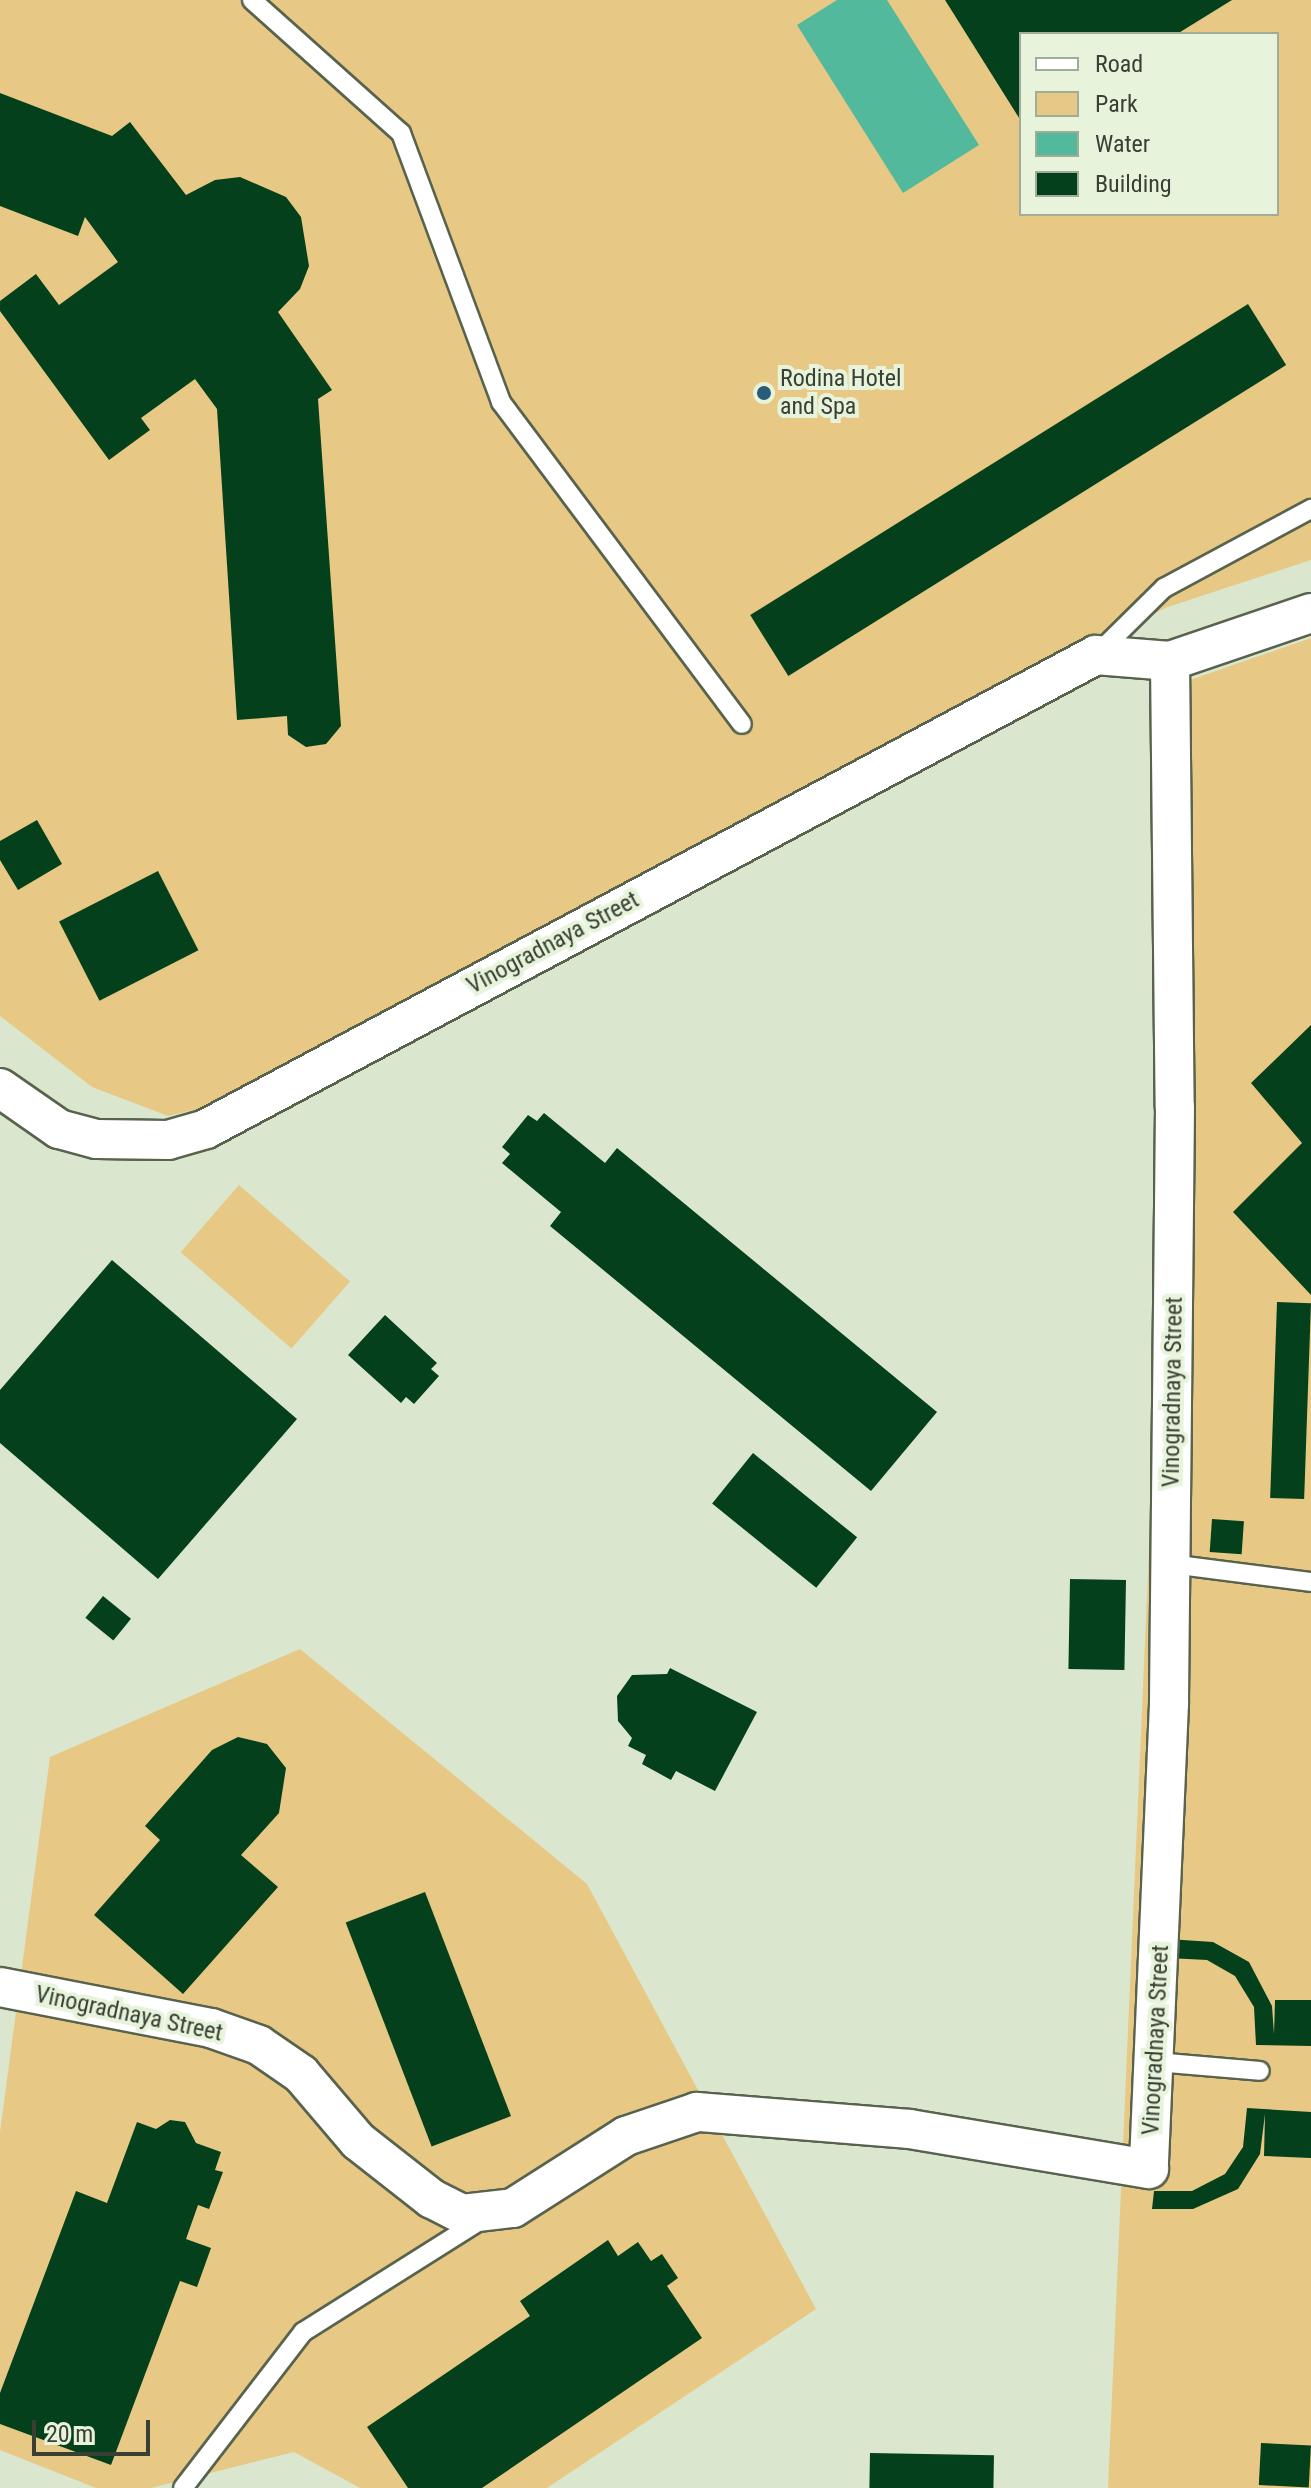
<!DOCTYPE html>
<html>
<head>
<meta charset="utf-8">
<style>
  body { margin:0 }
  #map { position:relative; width:1311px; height:2488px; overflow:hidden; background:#dae7ce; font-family:"Roboto Condensed",sans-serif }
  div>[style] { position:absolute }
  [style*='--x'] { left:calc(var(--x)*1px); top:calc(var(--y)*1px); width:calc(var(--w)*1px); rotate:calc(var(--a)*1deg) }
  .green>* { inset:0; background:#e7c985; transform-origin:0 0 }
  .water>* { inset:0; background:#52b99c }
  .building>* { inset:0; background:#05401c; transform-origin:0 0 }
  .roads { filter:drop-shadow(2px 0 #58634d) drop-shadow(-2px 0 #58634d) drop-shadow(0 2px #58634d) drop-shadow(0 -2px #58634d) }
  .service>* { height:18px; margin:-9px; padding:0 9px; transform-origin:9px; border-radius:9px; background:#fff }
  .minor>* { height:38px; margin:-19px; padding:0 19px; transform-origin:19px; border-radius:19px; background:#fff }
  .dots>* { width:22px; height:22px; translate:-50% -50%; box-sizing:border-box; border:4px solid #e7f4db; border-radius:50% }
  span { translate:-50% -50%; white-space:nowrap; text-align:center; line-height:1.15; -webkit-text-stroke:8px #e7f4db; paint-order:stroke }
  .poi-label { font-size:24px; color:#393f35 }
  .left { translate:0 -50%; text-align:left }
  .street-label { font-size:24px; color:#393f35 }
  .legend { position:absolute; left:1019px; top:32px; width:260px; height:184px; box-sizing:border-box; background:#e7f4db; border:2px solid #a1ac99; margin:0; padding:10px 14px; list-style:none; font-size:24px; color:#393f35 }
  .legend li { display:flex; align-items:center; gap:16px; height:40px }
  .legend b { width:40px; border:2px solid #a1ac99 }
  .scale { position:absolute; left:32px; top:2420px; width:118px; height:36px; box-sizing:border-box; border:4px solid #393f35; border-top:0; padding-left:10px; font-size:24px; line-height:28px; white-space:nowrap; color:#393f35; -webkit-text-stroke:6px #e7f4db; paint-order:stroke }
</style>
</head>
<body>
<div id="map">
  <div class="green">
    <div style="clip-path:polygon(evenodd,0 0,1311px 0,1311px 560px,1165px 608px,290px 1077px,232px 1101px,168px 1116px,92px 1087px,0 1016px,0 0,1021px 34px,1277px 34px,1277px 214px,1021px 214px,1021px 34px)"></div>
    <div style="clip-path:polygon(1311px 638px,1311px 2488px,1108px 2488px,1187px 681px)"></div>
    <div style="left:239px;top:1185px;width:147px;height:89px;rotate:41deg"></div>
    <div style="clip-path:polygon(300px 1649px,587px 1884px,816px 2309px,547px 2488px,360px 2488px,294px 2452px,151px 2488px,96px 2488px,0 2450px,0 2132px,50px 1757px)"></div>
  </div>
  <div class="water">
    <div style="clip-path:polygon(837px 0,887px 0,979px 145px,903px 193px,797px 25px)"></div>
  </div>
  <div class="building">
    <div style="clip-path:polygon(945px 0,1232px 0,1177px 34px,1021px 34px,1021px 121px)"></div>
    <div style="clip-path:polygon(0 93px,112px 136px,130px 122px,186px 195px,215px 180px,240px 177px,286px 197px,301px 217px,309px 266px,300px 289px,278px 312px,332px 390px,318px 399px,341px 726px,326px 744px,306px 747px,288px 735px,287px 716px,237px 720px,217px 409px,195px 379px,141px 418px,150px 430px,109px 460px,0 311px,0 301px,36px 274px,59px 305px,118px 262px,85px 217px,78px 236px,0 206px)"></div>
    <div style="left:1248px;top:304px;width:72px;height:587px;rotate:58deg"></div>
    <div style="clip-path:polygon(37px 820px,62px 864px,18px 890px,0 860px,0 841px)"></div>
    <div style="left:158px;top:871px;width:89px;height:111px;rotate:63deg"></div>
    <div style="clip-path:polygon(1311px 1025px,1311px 1295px,1233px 1212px,1302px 1143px,1251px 1083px)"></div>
    <div style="clip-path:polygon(544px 1113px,605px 1163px,617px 1148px,937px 1412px,871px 1491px,550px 1226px,561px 1212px,502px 1163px,510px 1154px,502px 1147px,528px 1115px,537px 1121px)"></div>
    <div style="clip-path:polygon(112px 1260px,297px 1419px,158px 1579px,0 1443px,0 1390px)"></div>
    <div style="left:1277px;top:1302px;width:34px;height:196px;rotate:2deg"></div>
    <div style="clip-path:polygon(385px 1315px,437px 1363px,431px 1369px,439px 1376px,414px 1404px,406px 1397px,401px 1403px,348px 1355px)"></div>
    <div style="left:753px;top:1453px;width:134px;height:65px;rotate:39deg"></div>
    <div style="left:1212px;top:1519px;width:32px;height:33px;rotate:4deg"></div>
    <div style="left:1070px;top:1579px;width:56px;height:90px;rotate:1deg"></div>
    <div style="left:103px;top:1596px;width:36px;height:28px;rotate:39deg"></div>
    <div style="clip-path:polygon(670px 1668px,757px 1712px,715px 1791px,676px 1771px,671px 1780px,642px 1764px,646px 1755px,628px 1746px,632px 1738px,618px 1721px,617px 1696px,632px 1675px,667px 1674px)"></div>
    <div style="clip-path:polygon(238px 1737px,267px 1744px,286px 1768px,279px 1813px,241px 1855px,278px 1887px,183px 1994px,94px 1915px,160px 1840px,145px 1826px,212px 1750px)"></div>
    <div style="left:425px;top:1892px;width:240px;height:85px;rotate:69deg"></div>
    <div style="clip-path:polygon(1168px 1939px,1213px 1942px,1249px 1962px,1272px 2006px,1274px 2034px,1275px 2000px,1311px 2000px,1311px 2046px,1256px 2045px,1254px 2007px,1235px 1976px,1207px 1960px,1168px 1958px)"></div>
    <div style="clip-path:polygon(1247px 2108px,1311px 2112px,1311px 2158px,1264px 2156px,1265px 2114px,1260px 2154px,1238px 2189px,1193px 2209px,1152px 2209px,1154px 2191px,1192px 2191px,1225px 2174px,1243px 2147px)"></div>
    <div style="clip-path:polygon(170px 2120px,185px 2122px,196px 2143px,221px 2152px,215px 2170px,223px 2172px,209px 2209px,198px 2205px,186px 2239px,211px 2248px,197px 2287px,180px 2281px,111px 2465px,0 2424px,0 2393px,76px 2191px,107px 2203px,137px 2122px,156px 2129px)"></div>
    <div style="clip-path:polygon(608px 2240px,618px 2256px,638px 2242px,651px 2261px,662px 2254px,678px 2278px,667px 2286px,702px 2338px,482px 2488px,408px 2488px,367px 2427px,530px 2316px,520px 2301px)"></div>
    <div style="left:1261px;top:2443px;width:50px;height:42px;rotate:3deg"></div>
    <div style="left:870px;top:2453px;width:124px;height:35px;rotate:1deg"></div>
  </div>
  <div class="roads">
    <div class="service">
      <div style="--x:252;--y:0;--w:200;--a:41.8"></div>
      <div style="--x:401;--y:133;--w:287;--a:69.6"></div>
      <div style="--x:501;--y:402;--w:402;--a:53.2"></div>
      <div style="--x:1098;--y:653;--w:93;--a:-44.6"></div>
      <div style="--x:1164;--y:588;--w:167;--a:-28.3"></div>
      <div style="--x:1171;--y:1564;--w:141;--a:7.3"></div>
      <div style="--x:1156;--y:2062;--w:104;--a:4.9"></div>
      <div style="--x:183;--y:2488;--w:197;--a:-52.4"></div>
      <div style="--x:303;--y:2332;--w:208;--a:-32.2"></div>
    </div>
    <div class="minor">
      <div style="--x:1170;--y:661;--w:149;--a:-18.8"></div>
      <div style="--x:0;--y:1088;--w:72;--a:34.8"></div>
      <div style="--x:59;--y:1129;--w:39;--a:15"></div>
      <div style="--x:97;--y:1139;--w:71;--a:0.8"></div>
      <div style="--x:168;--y:1140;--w:40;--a:-16"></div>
      <div style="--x:206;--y:1129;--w:1008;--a:-28.04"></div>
      <div style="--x:1096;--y:655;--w:74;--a:4.6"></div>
      <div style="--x:1170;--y:661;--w:446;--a:89.4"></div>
      <div style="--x:1175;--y:1107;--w:597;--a:90.58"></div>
      <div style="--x:1169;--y:1704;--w:465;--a:92.5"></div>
      <div style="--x:1149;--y:2169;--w:242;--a:-170.5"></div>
      <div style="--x:910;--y:2129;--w:214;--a:-175.4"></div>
      <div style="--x:697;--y:2112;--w:75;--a:161.3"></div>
      <div style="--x:626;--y:2136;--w:134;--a:147.5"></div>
      <div style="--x:513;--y:2208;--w:51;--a:173.3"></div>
      <div style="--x:462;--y:2214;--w:34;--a:-153"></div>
      <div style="--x:432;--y:2199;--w:94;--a:-141.9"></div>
      <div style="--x:358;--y:2141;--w:88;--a:-130.4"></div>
      <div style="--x:301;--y:2074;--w:51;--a:-145.4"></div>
      <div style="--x:259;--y:2045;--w:51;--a:-160.5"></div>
      <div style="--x:211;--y:2028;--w:215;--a:-169"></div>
    </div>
  </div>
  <div class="dots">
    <div style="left:764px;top:393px;background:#295c79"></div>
  </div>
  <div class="poi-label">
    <span class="left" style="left:780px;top:393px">Rodina Hotel<br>and Spa</span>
  </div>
  <div class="street-label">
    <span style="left:553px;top:943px;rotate:-28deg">Vinogradnaya Street</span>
    <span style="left:1173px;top:1392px;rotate:-89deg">Vinogradnaya Street</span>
    <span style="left:129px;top:2014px;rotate:12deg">Vinogradnaya Street</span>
    <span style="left:1156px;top:2040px;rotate:-87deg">Vinogradnaya Street</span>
  </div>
  <ul class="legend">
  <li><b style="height:10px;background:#fff"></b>Road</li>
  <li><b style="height:22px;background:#e7c985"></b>Park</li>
  <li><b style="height:22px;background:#52b99c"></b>Water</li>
  <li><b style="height:22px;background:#05401c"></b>Building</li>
  </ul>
  <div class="scale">20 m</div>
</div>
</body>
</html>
